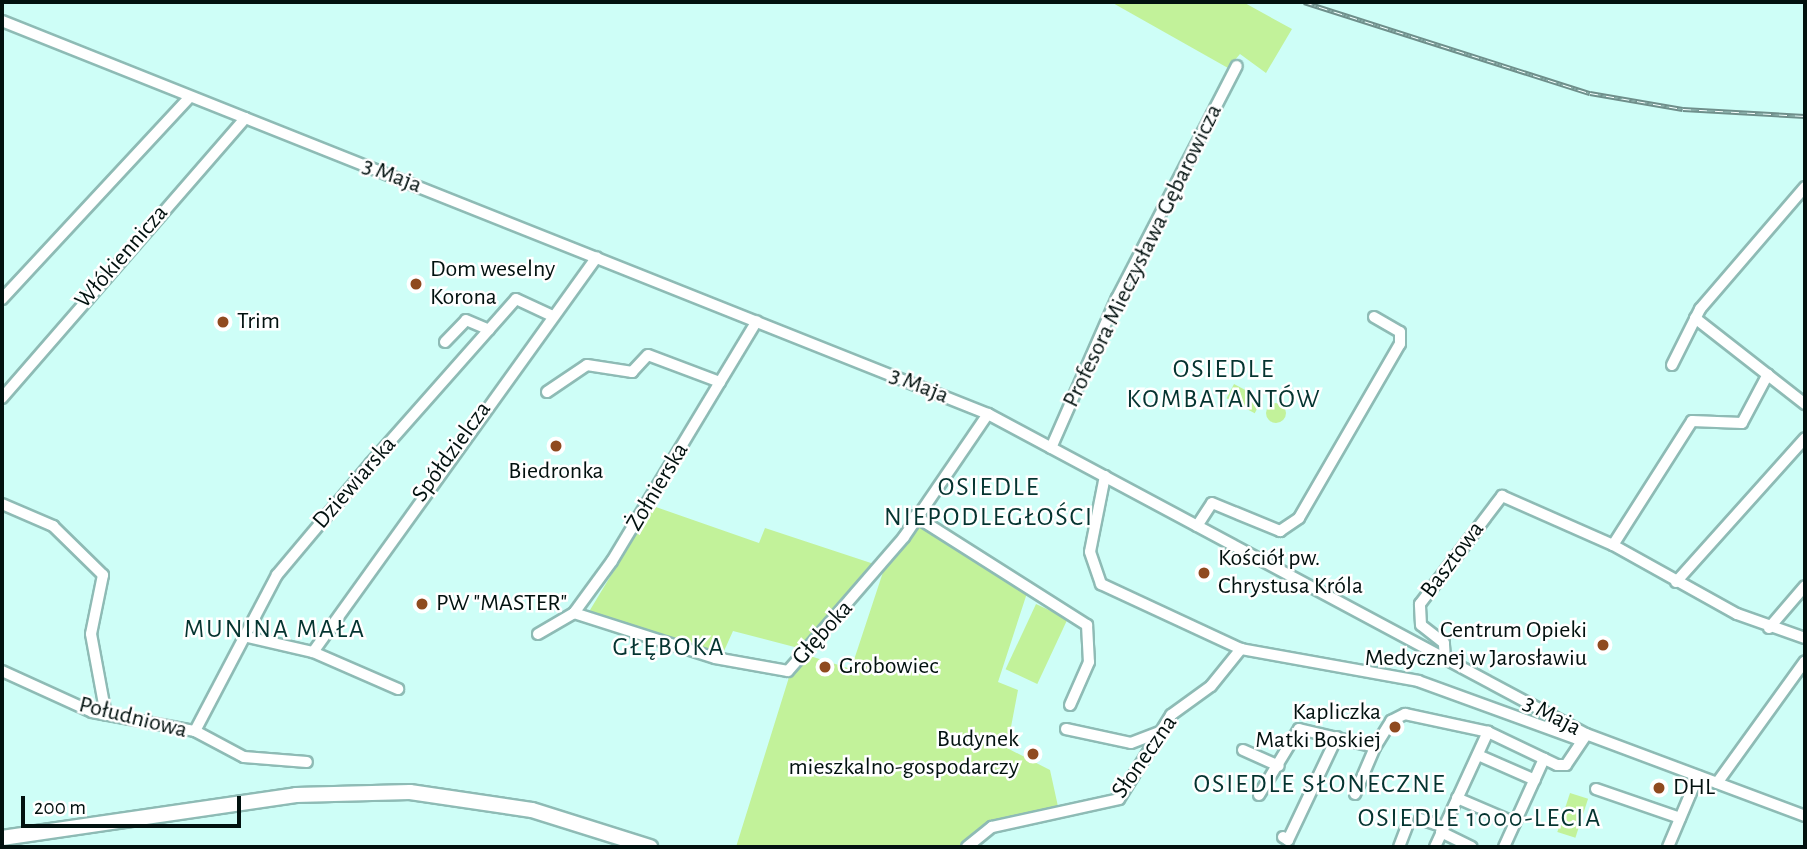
<!DOCTYPE html>
<html>
<head>
<meta charset="utf-8">
<style>
  body { margin:0 }
  #map { position:relative; width:1807px; height:849px; overflow:hidden; background:#cefef7; font-family:"Alegreya Sans",sans-serif }
  div>[style] { position:absolute }
  [style*='--x'] { left:calc(var(--x)*1px); top:calc(var(--y)*1px); width:calc(var(--w)*1px); rotate:calc(var(--a)*1deg) }
  .green>* { inset:0; background:#c2f29a; transform-origin:0 0 }
  .round { border-radius:50% }
  .roads { filter:drop-shadow(2px 0 #8ebbb5) drop-shadow(-2px 0 #8ebbb5) drop-shadow(0 2px #8ebbb5) drop-shadow(0 -2px #8ebbb5) }
  .minor>* { height:10px; margin:-5px; padding:0 5px; transform-origin:5px; border-radius:5px; background:#fff }
  .major>* { height:14px; margin:-7px; padding:0 7px; transform-origin:7px; border-radius:7px; background:#fff }
  .rail>* { height:5px; margin-top:-2.5px; transform-origin:0; background:repeating-linear-gradient(90deg,#fff 0 8px,#6f8f8b 0 16px); box-sizing:border-box; border-block:2px solid #6f8f8b }
  .dots>* { width:19px; height:19px; translate:-50% -50%; box-sizing:border-box; border:4px solid #fff; border-radius:50% }
  span { translate:-50% -50%; white-space:nowrap; text-align:center; line-height:1.15; -webkit-text-stroke:5px #fff; paint-order:stroke }
  .street-label { font-size:24px; color:#02110f }
  .poi-label { font-size:24px; color:#02110f }
  .left { translate:0 -50%; text-align:left }
  .right { translate:-100% -50%; text-align:right }
  .neighbourhood-label { font-size:26px; color:#043430; letter-spacing:2px }
  .frame { position:absolute; inset:0; border:4px solid #02110f; pointer-events:none }
  .scale { position:absolute; left:21px; top:796px; width:220px; height:32px; box-sizing:border-box; border:4px solid #02110f; border-top:0; padding-left:9px; font-size:21px; line-height:24px; white-space:nowrap; color:#02110f; -webkit-text-stroke:5px #fff; paint-order:stroke }
</style>
</head>
<body>
<div id="map">
  <div class="green">
    <div style="clip-path:polygon(1111px 2px,1243px 2px,1292px 29px,1266px 73px,1240px 54px,1228px 68px)"></div>
    <div style="left:1234px;top:384px;width:32px;height:16px;rotate:28deg"></div>
    <div class="round" style="left:1266px;top:403px;width:20px;height:20px"></div>
    <div style="clip-path:polygon(653px 506px,759px 543px,765px 528px,874px 564px,806px 650px,733px 631px,724px 651px,712px 652px,593px 617px,590px 610px)"></div>
    <div style="clip-path:polygon(917px 522px,1028px 590px,998px 682px,1018px 690px,1007px 748px,1050px 770px,1059px 811px,983px 829px,957px 847px,736px 847px,790px 674px,807px 655px,851px 669px,885px 566px)"></div>
    <div style="left:1036px;top:604px;width:35px;height:72px;rotate:25deg"></div>
    <div style="left:1570px;top:793px;width:19px;height:41px;rotate:18deg"></div>
  </div>
  <div class="roads">
    <div class="minor">
      <div style="--x:2;--y:21;--w:1061;--a:21.73"></div>
      <div style="--x:988;--y:414;--w:678;--a:28.15"></div>
      <div style="--x:1586;--y:734;--w:234;--a:20.5"></div>
      <div style="--x:2;--y:299;--w:276;--a:-47.1"></div>
      <div style="--x:1695;--y:318;--w:140;--a:38"></div>
      <div style="--x:445;--y:342;--w:30;--a:-46"></div>
      <div style="--x:466;--y:320;--w:25;--a:23"></div>
      <div style="--x:1672;--y:365;--w:63;--a:-63.4"></div>
      <div style="--x:1700;--y:309;--w:161;--a:-49.3"></div>
      <div style="--x:547;--y:392;--w:48;--a:-34"></div>
      <div style="--x:587;--y:365;--w:46;--a:8.8"></div>
      <div style="--x:632;--y:372;--w:23;--a:-47"></div>
      <div style="--x:648;--y:355;--w:77;--a:20.6"></div>
      <div style="--x:2;--y:398;--w:371;--a:-49"></div>
      <div style="--x:1051;--y:448;--w:164;--a:-66.3"></div>
      <div style="--x:1117;--y:298;--w:261;--a:-62.7"></div>
      <div style="--x:1105;--y:476;--w:77;--a:101.2"></div>
      <div style="--x:1090;--y:552;--w:34;--a:71"></div>
      <div style="--x:1101;--y:584;--w:154;--a:24.9"></div>
      <div style="--x:2;--y:504;--w:56;--a:23.3"></div>
      <div style="--x:53;--y:526;--w:70;--a:44.4"></div>
      <div style="--x:103;--y:575;--w:60;--a:101.5"></div>
      <div style="--x:91;--y:634;--w:82;--a:79.5"></div>
      <div style="--x:915;--y:516;--w:204;--a:32.4"></div>
      <div style="--x:1087;--y:625;--w:37;--a:87"></div>
      <div style="--x:1089;--y:662;--w:47;--a:113.8"></div>
      <div style="--x:1197;--y:526;--w:27;--a:-57"></div>
      <div style="--x:1212;--y:503;--w:74;--a:22.4"></div>
      <div style="--x:1280;--y:531;--w:23;--a:-34"></div>
      <div style="--x:1299;--y:518;--w:201;--a:-59.9"></div>
      <div style="--x:1400;--y:344;--w:12;--a:-90"></div>
      <div style="--x:1400;--y:332;--w:30;--a:-150"></div>
      <div style="--x:1613;--y:545;--w:147;--a:-57.5"></div>
      <div style="--x:1692;--y:421;--w:50;--a:2.3"></div>
      <div style="--x:1742;--y:423;--w:55;--a:-62"></div>
      <div style="--x:1676;--y:582;--w:193;--a:-48.1"></div>
      <div style="--x:574;--y:613;--w:148;--a:17.7"></div>
      <div style="--x:715;--y:658;--w:74;--a:10.1"></div>
      <div style="--x:788;--y:671;--w:177;--a:-49.1"></div>
      <div style="--x:904;--y:537;--w:149;--a:-55.7"></div>
      <div style="--x:1769;--y:628;--w:55;--a:-49.4"></div>
      <div style="--x:538;--y:634;--w:42;--a:-30.3"></div>
      <div style="--x:574;--y:613;--w:64;--a:-53.8"></div>
      <div style="--x:612;--y:561;--w:280;--a:-58.9"></div>
      <div style="--x:243;--y:636;--w:72;--a:12.9"></div>
      <div style="--x:313;--y:652;--w:93;--a:23.5"></div>
      <div style="--x:313;--y:652;--w:486;--a:-54.3"></div>
      <div style="--x:1445;--y:659;--w:16;--a:-94"></div>
      <div style="--x:1444;--y:643;--w:29;--a:-142"></div>
      <div style="--x:1421;--y:625;--w:21;--a:-93"></div>
      <div style="--x:1420;--y:604;--w:136;--a:-52.8"></div>
      <div style="--x:1502;--y:496;--w:121;--a:23.8"></div>
      <div style="--x:1613;--y:545;--w:142;--a:29.1"></div>
      <div style="--x:1737;--y:614;--w:72;--a:19.4"></div>
      <div style="--x:2;--y:671;--w:99;--a:24.5"></div>
      <div style="--x:92;--y:712;--w:105;--a:10.5"></div>
      <div style="--x:195;--y:731;--w:55;--a:28"></div>
      <div style="--x:244;--y:757;--w:63;--a:4.5"></div>
      <div style="--x:1066;--y:729;--w:66;--a:12.2"></div>
      <div style="--x:1131;--y:743;--w:30;--a:-21"></div>
      <div style="--x:195;--y:731;--w:176;--a:-62.3"></div>
      <div style="--x:277;--y:575;--w:145;--a:-50"></div>
      <div style="--x:370;--y:464;--w:220;--a:-48.5"></div>
      <div style="--x:516;--y:299;--w:40;--a:25"></div>
      <div style="--x:1243;--y:750;--w:39;--a:24"></div>
      <div style="--x:1478;--y:755;--w:62;--a:23.7"></div>
      <div style="--x:1717;--y:783;--w:150;--a:-54.2"></div>
      <div style="--x:1596;--y:789;--w:89;--a:19"></div>
      <div style="--x:1355;--y:794;--w:51;--a:-66.9"></div>
      <div style="--x:1259;--y:795;--w:77;--a:-58.8"></div>
      <div style="--x:1299;--y:729;--w:78;--a:13.3"></div>
      <div style="--x:1375;--y:747;--w:31;--a:-58"></div>
      <div style="--x:1391;--y:721;--w:16;--a:-27"></div>
      <div style="--x:1405;--y:714;--w:85;--a:12.2"></div>
      <div style="--x:1488;--y:732;--w:76;--a:25.6"></div>
      <div style="--x:1557;--y:765;--w:9;--a:0"></div>
      <div style="--x:1566;--y:765;--w:34;--a:-56"></div>
      <div style="--x:1457;--y:798;--w:63;--a:23.3"></div>
      <div style="--x:1420;--y:819;--w:25;--a:18"></div>
      <div style="--x:1441;--y:832;--w:34;--a:26"></div>
      <div style="--x:1283;--y:837;--w:6;--a:31"></div>
      <div style="--x:1288;--y:840;--w:114;--a:-64.6"></div>
      <div style="--x:967;--y:847;--w:32;--a:-39"></div>
      <div style="--x:992;--y:827;--w:130;--a:-12.4"></div>
      <div style="--x:1119;--y:799;--w:99;--a:-58.2"></div>
      <div style="--x:1171;--y:715;--w:49;--a:-35.9"></div>
      <div style="--x:1211;--y:686;--w:48;--a:-51"></div>
      <div style="--x:1241;--y:649;--w:180;--a:10.2"></div>
      <div style="--x:1418;--y:681;--w:169;--a:20"></div>
      <div style="--x:1577;--y:739;--w:10;--a:-29"></div>
      <div style="--x:1399;--y:847;--w:25;--a:-69"></div>
      <div style="--x:1435;--y:847;--w:127;--a:-65.3"></div>
      <div style="--x:1504;--y:847;--w:97;--a:-65.6"></div>
      <div style="--x:1668;--y:847;--w:77;--a:-67.1"></div>
    </div>
    <div class="major">
      <div style="--x:2;--y:838;--w:297;--a:-8.3"></div>
      <div style="--x:296;--y:795;--w:114;--a:-1.5"></div>
      <div style="--x:410;--y:792;--w:123;--a:8.4"></div>
      <div style="--x:532;--y:810;--w:124;--a:17.4"></div>
    </div>
  </div>
  <div class="rail">
    <div style="--x:1304;--y:2;--w:300;--a:17.7"></div>
    <div style="--x:1590;--y:93;--w:94;--a:9.8"></div>
    <div style="--x:1683;--y:109;--w:122;--a:3.3"></div>
  </div>
  <div class="dots">
    <div style="left:416px;top:284px;background:#8f4a1f"></div>
    <div style="left:223px;top:322px;background:#8f4a1f"></div>
    <div style="left:556px;top:446px;background:#8f4a1f"></div>
    <div style="left:1204px;top:573px;background:#8f4a1f"></div>
    <div style="left:422px;top:604px;background:#8f4a1f"></div>
    <div style="left:1603px;top:645px;background:#8f4a1f"></div>
    <div style="left:825px;top:667px;background:#8f4a1f"></div>
    <div style="left:1395px;top:727px;background:#8f4a1f"></div>
    <div style="left:1033px;top:754px;background:#8f4a1f"></div>
    <div style="left:1659px;top:788px;background:#8f4a1f"></div>
  </div>
  <div class="street-label">
    <span style="left:392px;top:176px;rotate:21deg">3 Maja</span>
    <span style="left:1143px;top:256px;rotate:-64deg">Profesora Mieczysława Gębarowicza</span>
    <span style="left:122px;top:257px;rotate:-49deg">Włókiennicza</span>
    <span style="left:919px;top:386px;rotate:22deg">3 Maja</span>
    <span style="left:452px;top:452px;rotate:-54deg">Spółdzielcza</span>
    <span style="left:355px;top:483px;rotate:-49deg">Dziewiarska</span>
    <span style="left:658px;top:487px;rotate:-59deg">Żołnierska</span>
    <span style="left:1453px;top:560px;rotate:-53deg">Basztowa</span>
    <span style="left:823px;top:633px;rotate:-48deg">Głęboka</span>
    <span style="left:1552px;top:716px;rotate:28deg">3 Maja</span>
    <span style="left:133px;top:718px;rotate:14deg">Południowa</span>
    <span style="left:1145px;top:757px;rotate:-55deg">Słoneczna</span>
  </div>
  <div class="poi-label">
    <span class="left" style="left:430px;top:284px">Dom weselny<br>Korona</span>
    <span class="left" style="left:237px;top:322px">Trim</span>
    <span style="left:556px;top:472px">Biedronka</span>
    <span class="left" style="left:1218px;top:573px">Kościół pw.<br>Chrystusa Króla</span>
    <span class="left" style="left:436px;top:604px">PW "MASTER"</span>
    <span class="right" style="left:1587px;top:645px">Centrum Opieki<br>Medycznej w Jarosławiu</span>
    <span class="left" style="left:839px;top:667px">Grobowiec</span>
    <span class="right" style="left:1381px;top:727px">Kapliczka<br>Matki Boskiej</span>
    <span class="right" style="left:1019px;top:754px">Budynek<br>mieszkalno-gospodarczy</span>
    <span class="left" style="left:1673px;top:788px">DHL</span>
  </div>
  <div class="neighbourhood-label">
    <span style="left:1224px;top:385px">OSIEDLE<br>KOMBATANTÓW</span>
    <span style="left:989px;top:503px">OSIEDLE<br>NIEPODLEGŁOŚCI</span>
    <span style="left:275px;top:630px">MUNINA MAŁA</span>
    <span style="left:669px;top:648px">GŁĘBOKA</span>
    <span style="left:1320px;top:785px">OSIEDLE SŁONECZNE</span>
    <span style="left:1480px;top:819px">OSIEDLE 1000-LECIA</span>
  </div>
  <div class="frame"></div>
  <div class="scale">200 m</div>
</div>
</body>
</html>
